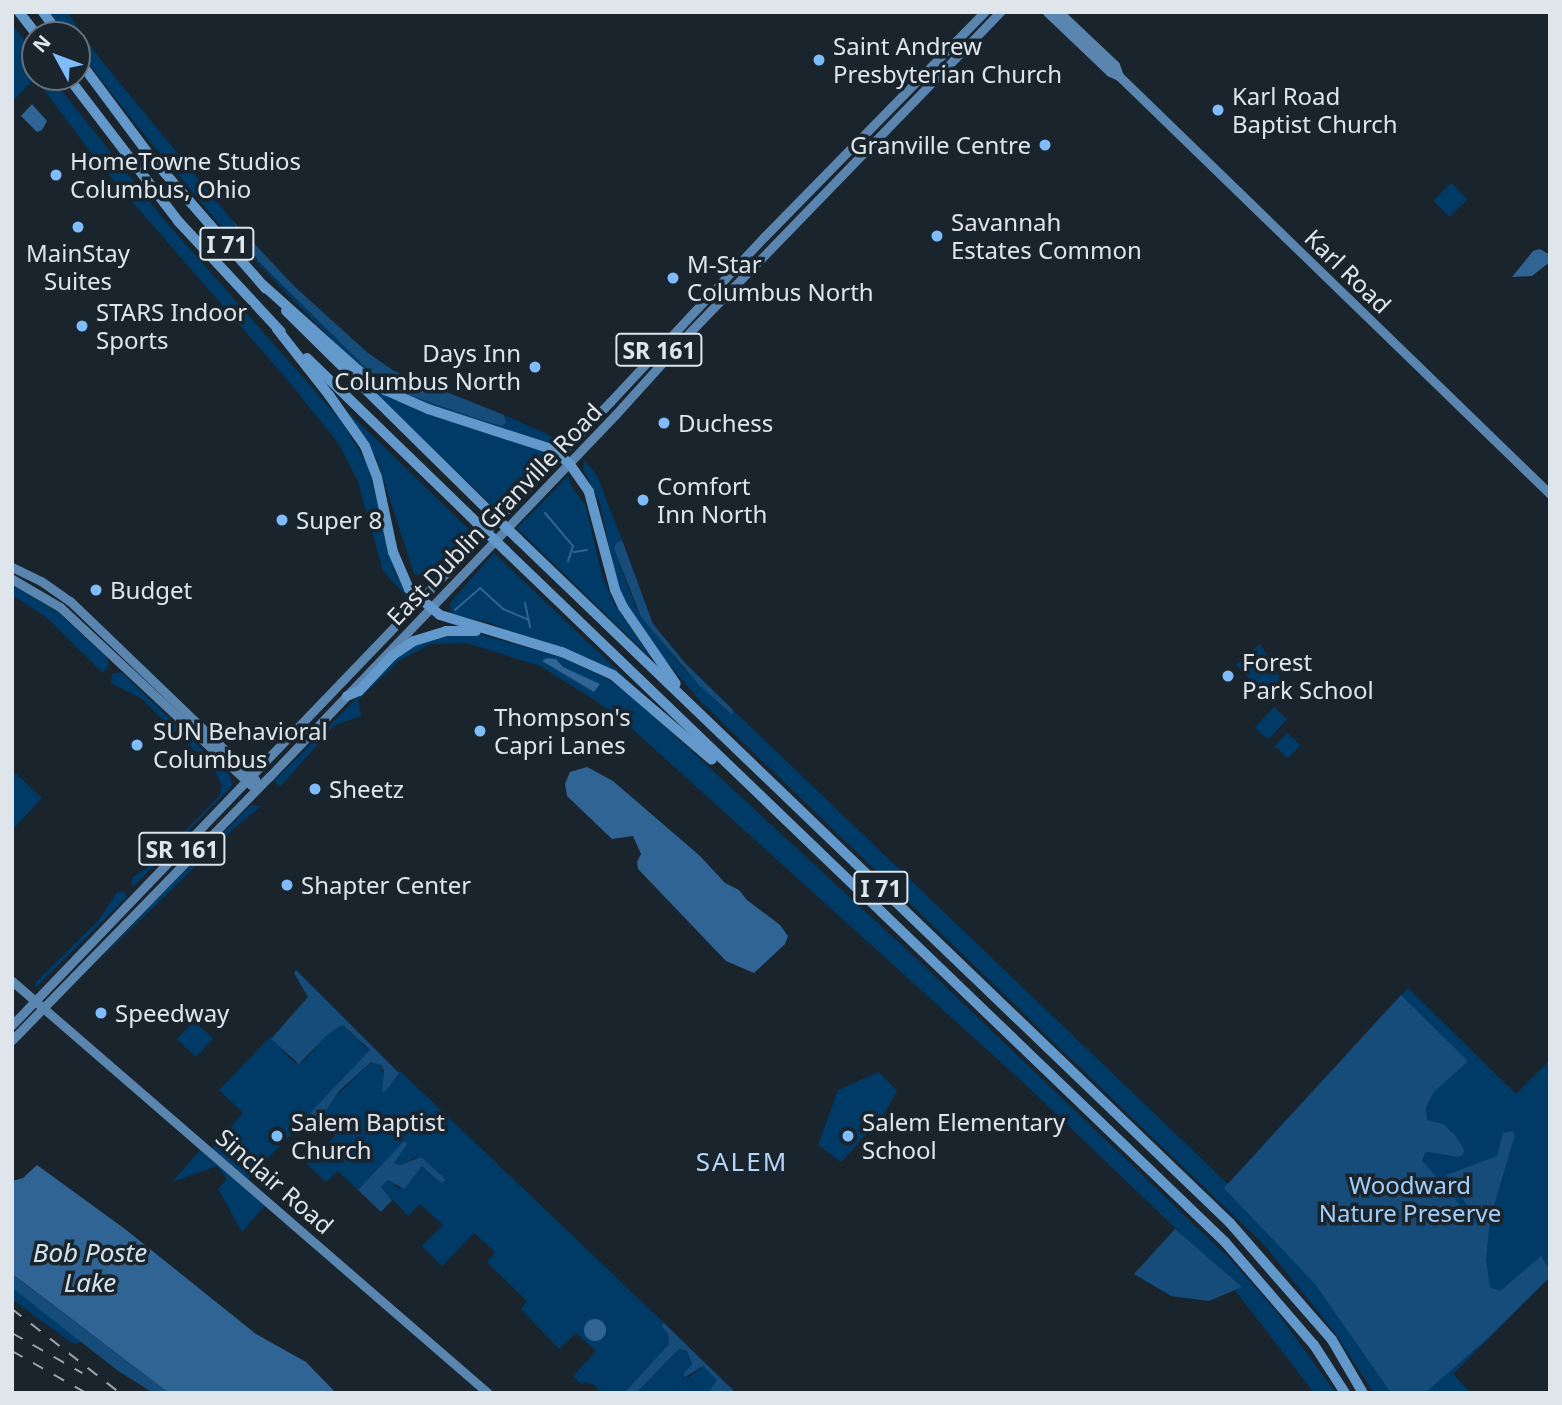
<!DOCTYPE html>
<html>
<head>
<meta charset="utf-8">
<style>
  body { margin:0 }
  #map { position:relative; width:1562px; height:1405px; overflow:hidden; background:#1a242d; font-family:"Noto Sans",sans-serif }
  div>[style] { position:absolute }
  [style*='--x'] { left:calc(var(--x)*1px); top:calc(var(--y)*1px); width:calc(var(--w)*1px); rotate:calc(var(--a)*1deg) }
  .green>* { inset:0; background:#003a66; transform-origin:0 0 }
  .forest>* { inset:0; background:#154c7a }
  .water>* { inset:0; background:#306494 }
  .round { border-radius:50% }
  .stream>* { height:2px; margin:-1px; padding:0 1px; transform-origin:1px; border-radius:1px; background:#306494 }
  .major>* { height:9px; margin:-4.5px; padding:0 4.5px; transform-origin:4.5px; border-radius:4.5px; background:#5985af }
  .highway>* { height:10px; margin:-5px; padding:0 5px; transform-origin:5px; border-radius:5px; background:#6398cb }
  .rail>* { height:2px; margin-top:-1px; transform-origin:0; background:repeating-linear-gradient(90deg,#9ca4ab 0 12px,transparent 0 24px) }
  .highway-bridge>* { height:10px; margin:-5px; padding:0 5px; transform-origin:5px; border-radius:5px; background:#6398cb }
  .dots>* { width:19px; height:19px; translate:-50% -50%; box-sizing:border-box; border:4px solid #1a242d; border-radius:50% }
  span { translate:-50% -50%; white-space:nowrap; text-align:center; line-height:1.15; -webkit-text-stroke:7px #1a242d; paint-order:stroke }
  .shield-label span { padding:2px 5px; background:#1a242d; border:2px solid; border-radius:5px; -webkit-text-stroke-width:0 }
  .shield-label { font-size:23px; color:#dee5eb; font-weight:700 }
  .poi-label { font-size:24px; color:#dee5eb }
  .left { translate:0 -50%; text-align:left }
  .right { translate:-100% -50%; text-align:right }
  .street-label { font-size:24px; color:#dee5eb }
  .park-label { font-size:24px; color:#a3cef8 }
  .neighbourhood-label { font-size:26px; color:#b3d6f8; letter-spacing:2px }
  .water-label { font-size:26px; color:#d5e3f1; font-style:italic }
  .frame { position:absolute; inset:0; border:14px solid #dee5eb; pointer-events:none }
  .north { position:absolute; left:21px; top:21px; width:70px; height:70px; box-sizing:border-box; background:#1a242d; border:2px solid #687179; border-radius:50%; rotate:311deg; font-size:19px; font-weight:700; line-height:28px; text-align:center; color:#dee5eb }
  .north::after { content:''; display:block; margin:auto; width:24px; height:32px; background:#7ebdf9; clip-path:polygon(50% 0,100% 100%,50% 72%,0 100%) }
</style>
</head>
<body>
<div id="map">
  <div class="green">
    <div style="clip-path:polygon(50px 12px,67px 12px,97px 55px,232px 220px,257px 261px,369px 371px,386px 383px,506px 418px,504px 415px,562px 441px,549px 444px,429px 405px,380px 382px,346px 354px,219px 224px,133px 121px,77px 48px,77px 35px,67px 35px)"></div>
    <div style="clip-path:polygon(12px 24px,35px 55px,35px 77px,51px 77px,161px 216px,343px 423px,368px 466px,394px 570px,407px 597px,383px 571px,358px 482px,339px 444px,291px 384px,102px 167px,35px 78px,12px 102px)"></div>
    <div style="left:1451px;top:183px;width:23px;height:25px;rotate:45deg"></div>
    <div style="clip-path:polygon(360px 379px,546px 451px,550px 458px,498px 511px)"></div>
    <div style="clip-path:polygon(349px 413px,475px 535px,431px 578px,414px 574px,378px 462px)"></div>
    <div style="clip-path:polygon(585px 460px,597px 476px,622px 540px,618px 541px,614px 550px,636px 608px,681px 666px,730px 714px,733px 710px,1228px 1184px,1408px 988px,1516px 1094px,1550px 1060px,1550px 1277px,1453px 1374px,1471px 1393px,1374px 1393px,1332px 1329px,1266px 1247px,702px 703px,661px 655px,624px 601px,614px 571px,600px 503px,583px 469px)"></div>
    <div style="clip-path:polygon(568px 476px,572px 487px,586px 506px,602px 576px,614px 604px,653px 660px,517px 528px)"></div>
    <div style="clip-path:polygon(494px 553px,634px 686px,491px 623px,451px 614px,450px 603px)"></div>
    <div style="clip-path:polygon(12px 584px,60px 614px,105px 656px,109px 663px,106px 670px,102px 672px,46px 617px,12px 595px)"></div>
    <div style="clip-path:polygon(475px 633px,561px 657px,608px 679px,633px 697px,921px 963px,1231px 1260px,1276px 1311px,1336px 1393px,1314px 1393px,1221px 1272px,1025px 1084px,629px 726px,596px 701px,540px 666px,467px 643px,431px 644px,400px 660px,358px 700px,361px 716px,335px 725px,280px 787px,274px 781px,395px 660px,417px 644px,442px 635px)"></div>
    <div style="clip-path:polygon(1260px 644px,1282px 680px,1263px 688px,1258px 687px,1236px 665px)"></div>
    <div style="clip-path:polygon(121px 672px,230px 776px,233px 785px,134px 886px,131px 883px,133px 877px,154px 863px,219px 796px,222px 786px,215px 771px,142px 699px,111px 683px,112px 674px)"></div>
    <div style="left:1274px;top:707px;width:18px;height:28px;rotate:43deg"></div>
    <div style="left:1287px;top:733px;width:18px;height:18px;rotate:43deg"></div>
    <div style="clip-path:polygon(15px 773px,42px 798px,12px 830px,12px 776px)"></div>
    <div style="clip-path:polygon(251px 805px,261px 806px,233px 829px,96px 964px,146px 910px)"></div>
    <div style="clip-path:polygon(117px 892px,125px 892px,127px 897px,36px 987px,36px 982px,99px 920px)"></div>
    <div style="left:194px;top:1021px;width:26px;height:25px;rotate:43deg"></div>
    <div style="clip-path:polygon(340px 1026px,344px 1026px,370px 1052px,249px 1178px,247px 1188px,265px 1205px,242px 1232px,218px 1189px,227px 1179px,217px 1166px,172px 1182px,201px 1149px,212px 1148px,243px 1113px,219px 1090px,271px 1036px,288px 1057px,296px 1063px,303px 1062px,326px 1035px)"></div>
    <div style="clip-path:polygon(375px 1061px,381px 1065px,385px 1082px,399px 1073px,398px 1069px,664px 1323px,661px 1326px,668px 1333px,669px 1344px,624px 1393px,601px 1393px,594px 1385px,584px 1382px,582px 1385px,573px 1376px,596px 1351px,576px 1333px,559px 1349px,521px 1309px,527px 1301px,487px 1262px,495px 1252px,474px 1233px,442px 1266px,422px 1246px,443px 1225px,420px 1204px,408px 1216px,381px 1187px,388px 1180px,400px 1189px,419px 1168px,425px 1167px,417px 1157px,400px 1165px,394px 1163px,407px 1141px,358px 1190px,338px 1171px,326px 1182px,307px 1164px,335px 1136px,319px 1121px,328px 1104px,371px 1062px)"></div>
    <div style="clip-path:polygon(879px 1072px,897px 1091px,884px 1114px,841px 1162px,818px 1145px,838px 1090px)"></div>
    <div style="clip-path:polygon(12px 1288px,82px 1341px,75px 1344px,69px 1341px,21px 1306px,12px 1299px)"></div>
    <div style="clip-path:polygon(679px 1349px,687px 1351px,692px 1364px,683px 1374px,688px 1378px,703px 1366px,718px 1380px,708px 1393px,636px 1393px)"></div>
  </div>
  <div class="forest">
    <div style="clip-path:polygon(232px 220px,295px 287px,368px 353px,394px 371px,504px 415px,506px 422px,503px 426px,487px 422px,406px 394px,369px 371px,258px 261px)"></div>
    <div style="clip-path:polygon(622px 540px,653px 624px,686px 664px,733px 710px,732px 715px,699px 685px,641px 617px,614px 549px,616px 543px)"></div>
    <div style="clip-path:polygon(296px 970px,399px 1073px,386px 1091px,382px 1092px,384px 1071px,381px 1065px,371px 1062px,339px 1091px,319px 1121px,310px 1113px,370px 1050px,344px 1026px,340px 1026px,326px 1036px,299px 1064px,271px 1039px,308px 997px,294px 973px)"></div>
    <div style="clip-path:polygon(1401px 995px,1468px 1061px,1434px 1092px,1426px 1107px,1427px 1120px,1443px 1124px,1454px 1134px,1464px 1149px,1463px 1155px,1458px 1157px,1429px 1152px,1425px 1153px,1422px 1161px,1450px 1191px,1473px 1224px,1475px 1217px,1446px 1175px,1497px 1156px,1503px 1133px,1512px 1131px,1515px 1135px,1490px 1219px,1486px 1260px,1490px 1287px,1500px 1291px,1541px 1256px,1550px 1271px,1550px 1277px,1489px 1337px,1425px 1393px,1391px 1393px,1315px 1284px,1224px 1188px)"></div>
    <div style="clip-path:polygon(404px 1141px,408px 1143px,394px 1163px,400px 1165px,421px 1157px,446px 1180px,441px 1183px,422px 1166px,404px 1189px,388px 1180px,381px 1187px,392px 1200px,381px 1212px,358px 1190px)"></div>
    <div style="clip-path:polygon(1175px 1229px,1242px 1287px,1209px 1301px,1171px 1296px,1134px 1274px)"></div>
    <div style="clip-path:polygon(12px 1274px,169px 1393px,153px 1393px,117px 1370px,12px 1288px)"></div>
    <div style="clip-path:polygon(664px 1323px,736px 1393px,708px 1393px,717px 1380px,703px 1366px,685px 1377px,683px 1374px,692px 1364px,687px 1351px,679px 1349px,636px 1393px,624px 1393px,669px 1344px,668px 1334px,661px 1326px)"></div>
  </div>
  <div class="water">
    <div style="clip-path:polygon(32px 104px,47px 121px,42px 130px,37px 132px,21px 116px)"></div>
    <div style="clip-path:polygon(1540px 249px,1550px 255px,1550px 262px,1532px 276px,1512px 277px,1533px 251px)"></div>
    <div style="clip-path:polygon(547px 658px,556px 659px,563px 667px,600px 684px,594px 692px,542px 661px)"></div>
    <div style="clip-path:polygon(587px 767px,613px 781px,700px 856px,725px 883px,739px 890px,747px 900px,780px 925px,788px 936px,785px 944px,754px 973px,726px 961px,638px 869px,637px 862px,641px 854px,633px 836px,612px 839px,567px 796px,565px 784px,570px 772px)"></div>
    <div style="clip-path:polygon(37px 1165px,125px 1229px,256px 1334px,306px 1362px,336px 1393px,169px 1393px,23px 1282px,12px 1274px,12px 1181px,23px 1178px)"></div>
    <div class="round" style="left:584px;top:1319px;width:22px;height:22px"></div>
  </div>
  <div class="stream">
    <div style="--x:545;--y:513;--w:43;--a:49.7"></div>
    <div style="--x:573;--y:546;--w:16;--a:108"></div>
    <div style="--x:574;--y:552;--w:13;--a:-9"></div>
    <div style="--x:525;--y:603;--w:25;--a:78"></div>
    <div style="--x:455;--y:610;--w:33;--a:-41"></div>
    <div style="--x:480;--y:588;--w:31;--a:42"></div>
    <div style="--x:503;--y:609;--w:28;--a:23"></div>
  </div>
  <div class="major">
    <div style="--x:1047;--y:12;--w:87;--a:43.6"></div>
    <div style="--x:1110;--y:72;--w:10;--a:24"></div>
    <div style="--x:1119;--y:76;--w:600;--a:44.12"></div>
    <div style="--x:1059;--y:12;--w:77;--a:43.4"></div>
    <div style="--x:1115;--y:65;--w:12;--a:70"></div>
    <div style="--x:12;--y:567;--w:32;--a:26"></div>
    <div style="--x:41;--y:581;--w:35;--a:35"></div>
    <div style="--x:70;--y:601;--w:257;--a:43.9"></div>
    <div style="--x:12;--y:579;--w:56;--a:30.3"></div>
    <div style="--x:60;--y:607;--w:261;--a:43"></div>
    <div style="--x:12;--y:981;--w:630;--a:40.88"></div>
    <div style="--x:12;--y:1025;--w:864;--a:-46.17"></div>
    <div style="--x:610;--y:402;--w:227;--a:-47"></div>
    <div style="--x:765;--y:236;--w:313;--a:-45.6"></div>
    <div style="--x:12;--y:1040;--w:368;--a:-45.7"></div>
    <div style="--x:269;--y:777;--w:502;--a:-46.29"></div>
    <div style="--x:616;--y:414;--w:110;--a:-47.9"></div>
    <div style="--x:690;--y:332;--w:446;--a:-45.9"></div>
  </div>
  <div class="highway">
    <div style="--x:19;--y:12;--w:29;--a:52"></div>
    <div style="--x:43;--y:12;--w:29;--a:54"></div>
    <div style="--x:77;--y:58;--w:122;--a:53.3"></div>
    <div style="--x:150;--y:156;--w:176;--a:48.9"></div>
    <div style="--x:68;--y:77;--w:181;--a:52.6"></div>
    <div style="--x:178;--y:221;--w:151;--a:47.1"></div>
    <div style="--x:263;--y:285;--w:127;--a:41.8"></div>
    <div style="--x:358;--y:370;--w:34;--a:37"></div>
    <div style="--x:385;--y:390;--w:47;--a:23.8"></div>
    <div style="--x:428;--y:409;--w:129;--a:18"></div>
    <div style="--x:551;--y:449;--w:23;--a:38"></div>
    <div style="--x:569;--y:463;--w:35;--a:55"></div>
    <div style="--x:589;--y:492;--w:101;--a:75.1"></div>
    <div style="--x:615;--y:590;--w:19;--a:65"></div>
    <div style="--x:623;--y:607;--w:93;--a:55.5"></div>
    <div style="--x:286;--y:311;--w:284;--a:44.6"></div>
    <div style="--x:277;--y:329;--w:84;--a:51.8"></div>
    <div style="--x:329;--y:395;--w:62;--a:54.8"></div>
    <div style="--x:365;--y:446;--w:33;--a:69"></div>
    <div style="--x:377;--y:477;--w:77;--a:78"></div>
    <div style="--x:393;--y:552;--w:40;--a:66.6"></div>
    <div style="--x:409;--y:589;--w:40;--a:40"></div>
    <div style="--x:440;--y:615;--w:127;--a:16.9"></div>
    <div style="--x:562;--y:652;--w:56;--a:24.3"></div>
    <div style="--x:613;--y:675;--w:130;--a:40.6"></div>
    <div style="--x:307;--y:358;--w:235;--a:44.1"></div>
    <div style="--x:518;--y:539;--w:987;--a:43.85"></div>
    <div style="--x:1230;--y:1223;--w:155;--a:48.9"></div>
    <div style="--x:1332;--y:1340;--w:61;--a:59.7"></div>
    <div style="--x:506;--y:551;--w:997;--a:43.86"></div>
    <div style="--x:1225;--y:1242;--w:136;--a:49.2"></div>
    <div style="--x:1314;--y:1345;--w:57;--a:57.1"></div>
    <div style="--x:347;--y:696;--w:13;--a:-23"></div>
    <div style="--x:359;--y:691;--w:50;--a:-46.6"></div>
    <div style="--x:393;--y:655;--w:25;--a:-34"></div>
    <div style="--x:414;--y:641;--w:34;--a:-17"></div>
    <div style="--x:446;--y:631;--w:30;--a:0"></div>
  </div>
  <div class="rail">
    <div style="--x:12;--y:1309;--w:137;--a:37.9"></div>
    <div style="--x:12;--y:1333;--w:81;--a:29.7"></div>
    <div style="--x:12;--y:1351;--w:85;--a:29.6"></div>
  </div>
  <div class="highway-bridge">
    <div style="--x:488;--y:510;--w:42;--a:44"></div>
    <div style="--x:476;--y:522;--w:42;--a:44"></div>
  </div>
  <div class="dots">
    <div style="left:819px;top:60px;background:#7ebdf9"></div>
    <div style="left:1218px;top:110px;background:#7ebdf9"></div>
    <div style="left:1045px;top:145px;background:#7ebdf9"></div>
    <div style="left:56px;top:175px;background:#7ebdf9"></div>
    <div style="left:78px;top:227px;background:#7ebdf9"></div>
    <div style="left:937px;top:236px;background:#7ebdf9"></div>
    <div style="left:673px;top:278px;background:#7ebdf9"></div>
    <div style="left:82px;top:326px;background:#7ebdf9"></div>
    <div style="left:535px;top:367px;background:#7ebdf9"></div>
    <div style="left:664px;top:423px;background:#7ebdf9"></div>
    <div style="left:643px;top:500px;background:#7ebdf9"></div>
    <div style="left:282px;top:520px;background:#7ebdf9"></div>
    <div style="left:96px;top:590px;background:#7ebdf9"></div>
    <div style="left:1228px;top:676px;background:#7ebdf9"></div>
    <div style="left:480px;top:731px;background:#7ebdf9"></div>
    <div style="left:137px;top:745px;background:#7ebdf9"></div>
    <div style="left:315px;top:789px;background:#7ebdf9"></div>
    <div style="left:287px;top:885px;background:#7ebdf9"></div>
    <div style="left:101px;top:1013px;background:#7ebdf9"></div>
    <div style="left:277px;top:1136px;background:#7ebdf9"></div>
    <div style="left:848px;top:1136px;background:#7ebdf9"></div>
  </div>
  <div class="shield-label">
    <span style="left:227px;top:244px">I 71</span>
    <span style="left:659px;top:350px">SR 161</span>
    <span style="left:182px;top:849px">SR 161</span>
    <span style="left:881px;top:888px">I 71</span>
  </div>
  <div class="poi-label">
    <span class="left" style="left:833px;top:60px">Saint Andrew<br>Presbyterian Church</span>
    <span class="left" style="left:1232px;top:110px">Karl Road<br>Baptist Church</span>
    <span class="right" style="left:1031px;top:145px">Granville Centre</span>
    <span class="left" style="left:70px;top:175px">HomeTowne Studios<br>Columbus, Ohio</span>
    <span class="left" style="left:951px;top:236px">Savannah<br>Estates Common</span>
    <span style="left:78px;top:267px">MainStay<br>Suites</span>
    <span class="left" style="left:687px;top:278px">M-Star<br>Columbus North</span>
    <span class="left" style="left:96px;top:326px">STARS Indoor<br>Sports</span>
    <span class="right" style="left:521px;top:367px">Days Inn<br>Columbus North</span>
    <span class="left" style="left:678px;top:423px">Duchess</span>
    <span class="left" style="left:657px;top:500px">Comfort<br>Inn North</span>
    <span class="left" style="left:296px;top:520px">Super 8</span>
    <span class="left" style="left:110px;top:590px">Budget</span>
    <span class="left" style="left:1242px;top:676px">Forest<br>Park School</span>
    <span class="left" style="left:494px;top:731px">Thompson's<br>Capri Lanes</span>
    <span class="left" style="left:153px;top:745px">SUN Behavioral<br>Columbus</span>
    <span class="left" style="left:329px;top:789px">Sheetz</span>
    <span class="left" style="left:301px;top:885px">Shapter Center</span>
    <span class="left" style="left:115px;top:1013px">Speedway</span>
    <span class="left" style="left:291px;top:1136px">Salem Baptist<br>Church</span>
    <span class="left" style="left:862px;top:1136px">Salem Elementary<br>School</span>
  </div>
  <div class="street-label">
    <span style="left:1348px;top:271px;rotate:44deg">Karl Road</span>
    <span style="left:494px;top:514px;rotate:-46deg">East Dublin Granville Road</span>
    <span style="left:275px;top:1181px;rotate:41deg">Sinclair Road</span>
  </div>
  <div class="park-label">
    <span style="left:1410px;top:1199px">Woodward<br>Nature Preserve</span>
  </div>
  <div class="neighbourhood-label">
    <span style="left:742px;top:1162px">SALEM</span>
  </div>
  <div class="water-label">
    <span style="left:90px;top:1268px">Bob Poste<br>Lake</span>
  </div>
  <div class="frame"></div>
  <div class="north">N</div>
</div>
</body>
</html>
